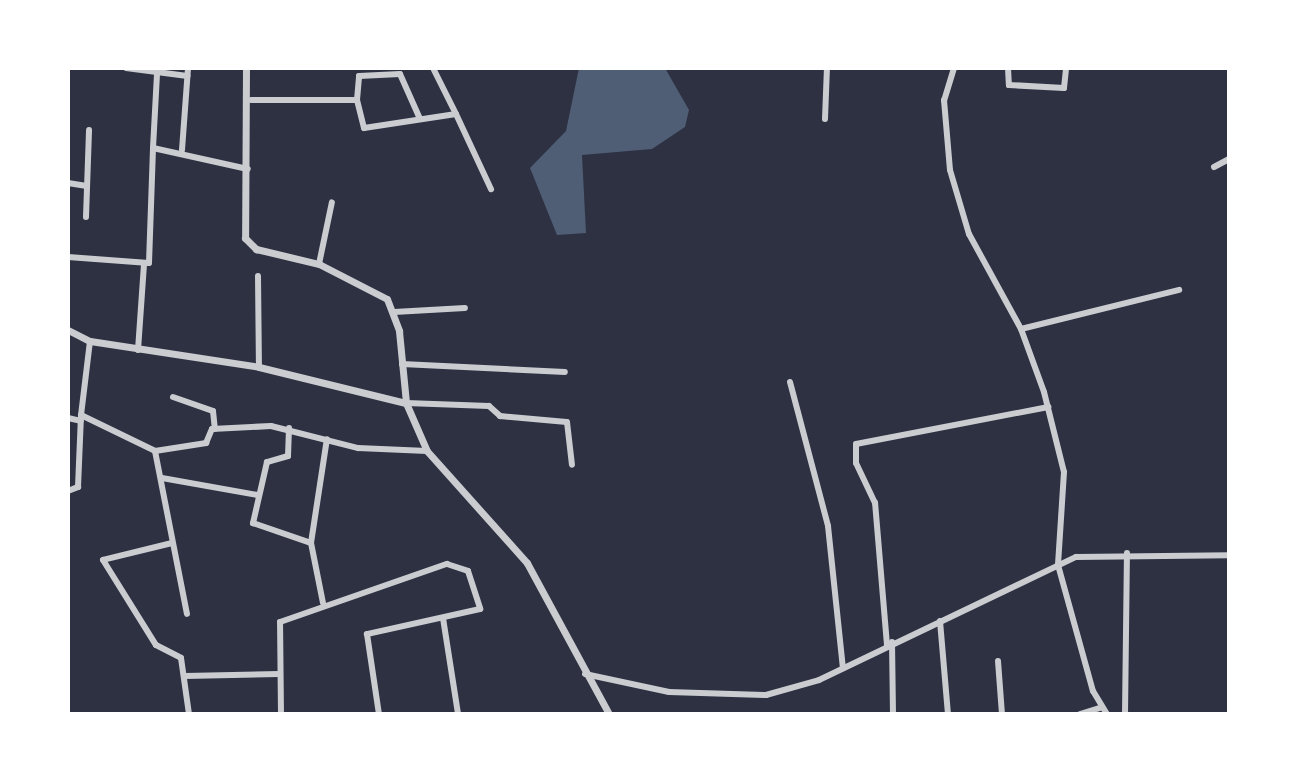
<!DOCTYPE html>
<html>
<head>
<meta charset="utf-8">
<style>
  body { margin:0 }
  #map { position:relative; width:1297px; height:782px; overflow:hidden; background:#2d3142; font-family:"DM Sans",sans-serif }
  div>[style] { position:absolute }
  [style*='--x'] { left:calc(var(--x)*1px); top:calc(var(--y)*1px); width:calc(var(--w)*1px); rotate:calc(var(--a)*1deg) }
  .water>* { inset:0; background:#4f5d75 }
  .minor>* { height:6px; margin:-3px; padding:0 3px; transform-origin:3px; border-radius:3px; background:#caccd0 }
  .tertiary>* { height:7px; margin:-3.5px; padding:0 3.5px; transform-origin:3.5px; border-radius:3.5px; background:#caccd0 }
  span { translate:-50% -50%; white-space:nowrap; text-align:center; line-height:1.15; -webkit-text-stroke:7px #fff; paint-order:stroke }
  .frame { position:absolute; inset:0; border:70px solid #fff; pointer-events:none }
</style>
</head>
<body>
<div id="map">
  <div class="water">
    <div style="clip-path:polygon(579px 68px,665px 68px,689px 110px,685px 127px,652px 149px,582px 155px,586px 233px,557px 235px,530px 168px,566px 131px)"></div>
  </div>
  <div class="minor">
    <div style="--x:126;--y:68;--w:62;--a:7.5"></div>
    <div style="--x:433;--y:68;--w:51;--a:63.4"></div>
    <div style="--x:954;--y:68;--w:34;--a:107"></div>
    <div style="--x:944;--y:100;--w:70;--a:85.1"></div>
    <div style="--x:950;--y:170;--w:67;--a:73.5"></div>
    <div style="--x:969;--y:234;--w:108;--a:61.3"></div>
    <div style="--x:1021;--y:329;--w:67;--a:69.9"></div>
    <div style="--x:1044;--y:392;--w:82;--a:76"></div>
    <div style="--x:1064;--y:472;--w:93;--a:93.7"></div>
    <div style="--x:1058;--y:565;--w:131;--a:74.5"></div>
    <div style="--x:1093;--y:691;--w:27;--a:59"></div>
    <div style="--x:1008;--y:68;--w:17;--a:87"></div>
    <div style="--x:1009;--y:85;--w:55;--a:3.1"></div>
    <div style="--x:1064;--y:88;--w:20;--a:-84"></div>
    <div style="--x:251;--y:100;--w:106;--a:0"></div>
    <div style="--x:357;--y:100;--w:29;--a:76"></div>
    <div style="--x:364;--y:128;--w:93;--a:-8.7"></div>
    <div style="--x:456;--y:114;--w:83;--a:65"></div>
    <div style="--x:357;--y:100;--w:24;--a:-85"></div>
    <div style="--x:359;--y:76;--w:41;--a:-2.8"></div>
    <div style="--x:400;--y:74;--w:49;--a:66"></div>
    <div style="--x:825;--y:119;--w:51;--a:-87.8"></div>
    <div style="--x:153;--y:148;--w:74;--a:-86.9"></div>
    <div style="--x:182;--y:150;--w:82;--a:-85.8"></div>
    <div style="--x:1214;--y:167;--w:17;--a:-28"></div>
    <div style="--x:68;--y:183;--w:19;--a:9"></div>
    <div style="--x:86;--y:217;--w:87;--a:-88"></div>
    <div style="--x:68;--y:257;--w:81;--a:4.2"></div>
    <div style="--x:149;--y:263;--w:115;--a:-88"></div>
    <div style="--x:153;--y:148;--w:97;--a:12.5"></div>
    <div style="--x:319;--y:264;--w:63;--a:-78.2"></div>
    <div style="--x:258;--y:276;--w:91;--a:89.4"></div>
    <div style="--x:394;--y:312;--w:71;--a:-3.2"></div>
    <div style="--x:1021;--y:329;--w:163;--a:-13.9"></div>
    <div style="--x:90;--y:341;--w:75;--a:96.9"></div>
    <div style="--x:81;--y:415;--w:82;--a:25.9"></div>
    <div style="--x:155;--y:451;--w:166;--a:78.9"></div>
    <div style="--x:138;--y:350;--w:86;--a:-86"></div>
    <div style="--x:402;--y:364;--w:163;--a:2.8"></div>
    <div style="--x:790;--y:382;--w:149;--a:75.2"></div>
    <div style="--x:828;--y:526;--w:143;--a:84"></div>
    <div style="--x:173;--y:397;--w:42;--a:19.3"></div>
    <div style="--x:213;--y:411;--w:18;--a:84"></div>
    <div style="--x:406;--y:403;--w:83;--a:2.1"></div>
    <div style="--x:489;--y:406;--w:15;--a:42"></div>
    <div style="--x:500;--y:416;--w:67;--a:5.1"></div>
    <div style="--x:567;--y:422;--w:43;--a:83.4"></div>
    <div style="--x:68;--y:418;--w:13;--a:13"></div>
    <div style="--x:289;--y:428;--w:28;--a:92"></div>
    <div style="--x:288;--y:456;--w:22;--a:164"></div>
    <div style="--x:267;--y:462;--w:63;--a:102.9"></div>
    <div style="--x:253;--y:523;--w:61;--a:19"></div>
    <div style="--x:155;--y:451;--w:52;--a:-8.9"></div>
    <div style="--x:206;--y:443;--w:15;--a:-67"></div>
    <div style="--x:212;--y:429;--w:59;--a:-2.9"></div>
    <div style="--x:271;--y:426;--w:90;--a:14.2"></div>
    <div style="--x:358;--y:448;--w:69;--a:2.5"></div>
    <div style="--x:162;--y:478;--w:97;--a:10.1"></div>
    <div style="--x:68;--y:491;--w:11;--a:-22"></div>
    <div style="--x:78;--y:487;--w:72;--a:-87.6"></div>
    <div style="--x:172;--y:543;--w:71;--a:166.2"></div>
    <div style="--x:103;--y:560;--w:100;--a:58.1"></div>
    <div style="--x:156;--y:645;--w:28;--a:27"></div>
    <div style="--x:181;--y:658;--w:57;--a:81.9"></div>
    <div style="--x:323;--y:603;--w:61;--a:-101.3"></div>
    <div style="--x:311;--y:543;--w:105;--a:-81.3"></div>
    <div style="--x:443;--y:618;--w:97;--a:81.1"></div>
    <div style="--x:940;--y:621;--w:93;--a:85.1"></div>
    <div style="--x:892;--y:642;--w:72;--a:89.2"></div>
    <div style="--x:887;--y:645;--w:143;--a:-94.8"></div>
    <div style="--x:875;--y:503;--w:44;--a:-115.4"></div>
    <div style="--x:856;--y:463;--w:19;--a:-90"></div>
    <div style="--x:856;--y:444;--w:196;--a:-10.9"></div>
    <div style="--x:998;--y:661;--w:53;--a:85.7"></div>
    <div style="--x:585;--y:674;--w:86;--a:12.1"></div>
    <div style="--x:669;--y:692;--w:97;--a:1.8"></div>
    <div style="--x:766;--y:695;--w:55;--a:-15.8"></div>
    <div style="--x:819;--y:680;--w:285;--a:-25.6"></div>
    <div style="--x:1076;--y:557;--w:153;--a:-0.7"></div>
    <div style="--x:185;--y:676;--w:94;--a:-1.2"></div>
    <div style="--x:281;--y:714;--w:92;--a:-90.6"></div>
    <div style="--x:280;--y:622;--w:177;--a:-19.2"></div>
    <div style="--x:447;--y:564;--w:22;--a:18"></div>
    <div style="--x:468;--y:571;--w:40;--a:72"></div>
    <div style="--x:480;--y:609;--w:116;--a:167.5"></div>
    <div style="--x:367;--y:634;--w:81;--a:81.5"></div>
    <div style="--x:1080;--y:714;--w:21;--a:-17"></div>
    <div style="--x:1125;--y:714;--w:161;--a:-89.3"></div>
  </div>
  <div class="tertiary">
    <div style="--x:246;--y:68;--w:170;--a:90.3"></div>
    <div style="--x:245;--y:238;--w:16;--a:45"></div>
    <div style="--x:256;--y:249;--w:65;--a:13.4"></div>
    <div style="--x:319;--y:264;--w:76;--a:27.2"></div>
    <div style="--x:387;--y:299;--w:34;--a:69"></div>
    <div style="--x:399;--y:331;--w:72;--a:84.4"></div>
    <div style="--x:68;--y:330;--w:25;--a:27"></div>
    <div style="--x:90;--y:341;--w:171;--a:8.7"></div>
    <div style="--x:259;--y:367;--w:151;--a:13.8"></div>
    <div style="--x:406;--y:403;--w:52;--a:66.4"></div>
    <div style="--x:427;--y:451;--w:150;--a:48.2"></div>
    <div style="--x:527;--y:563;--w:172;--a:61.5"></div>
  </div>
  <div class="frame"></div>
</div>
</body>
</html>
